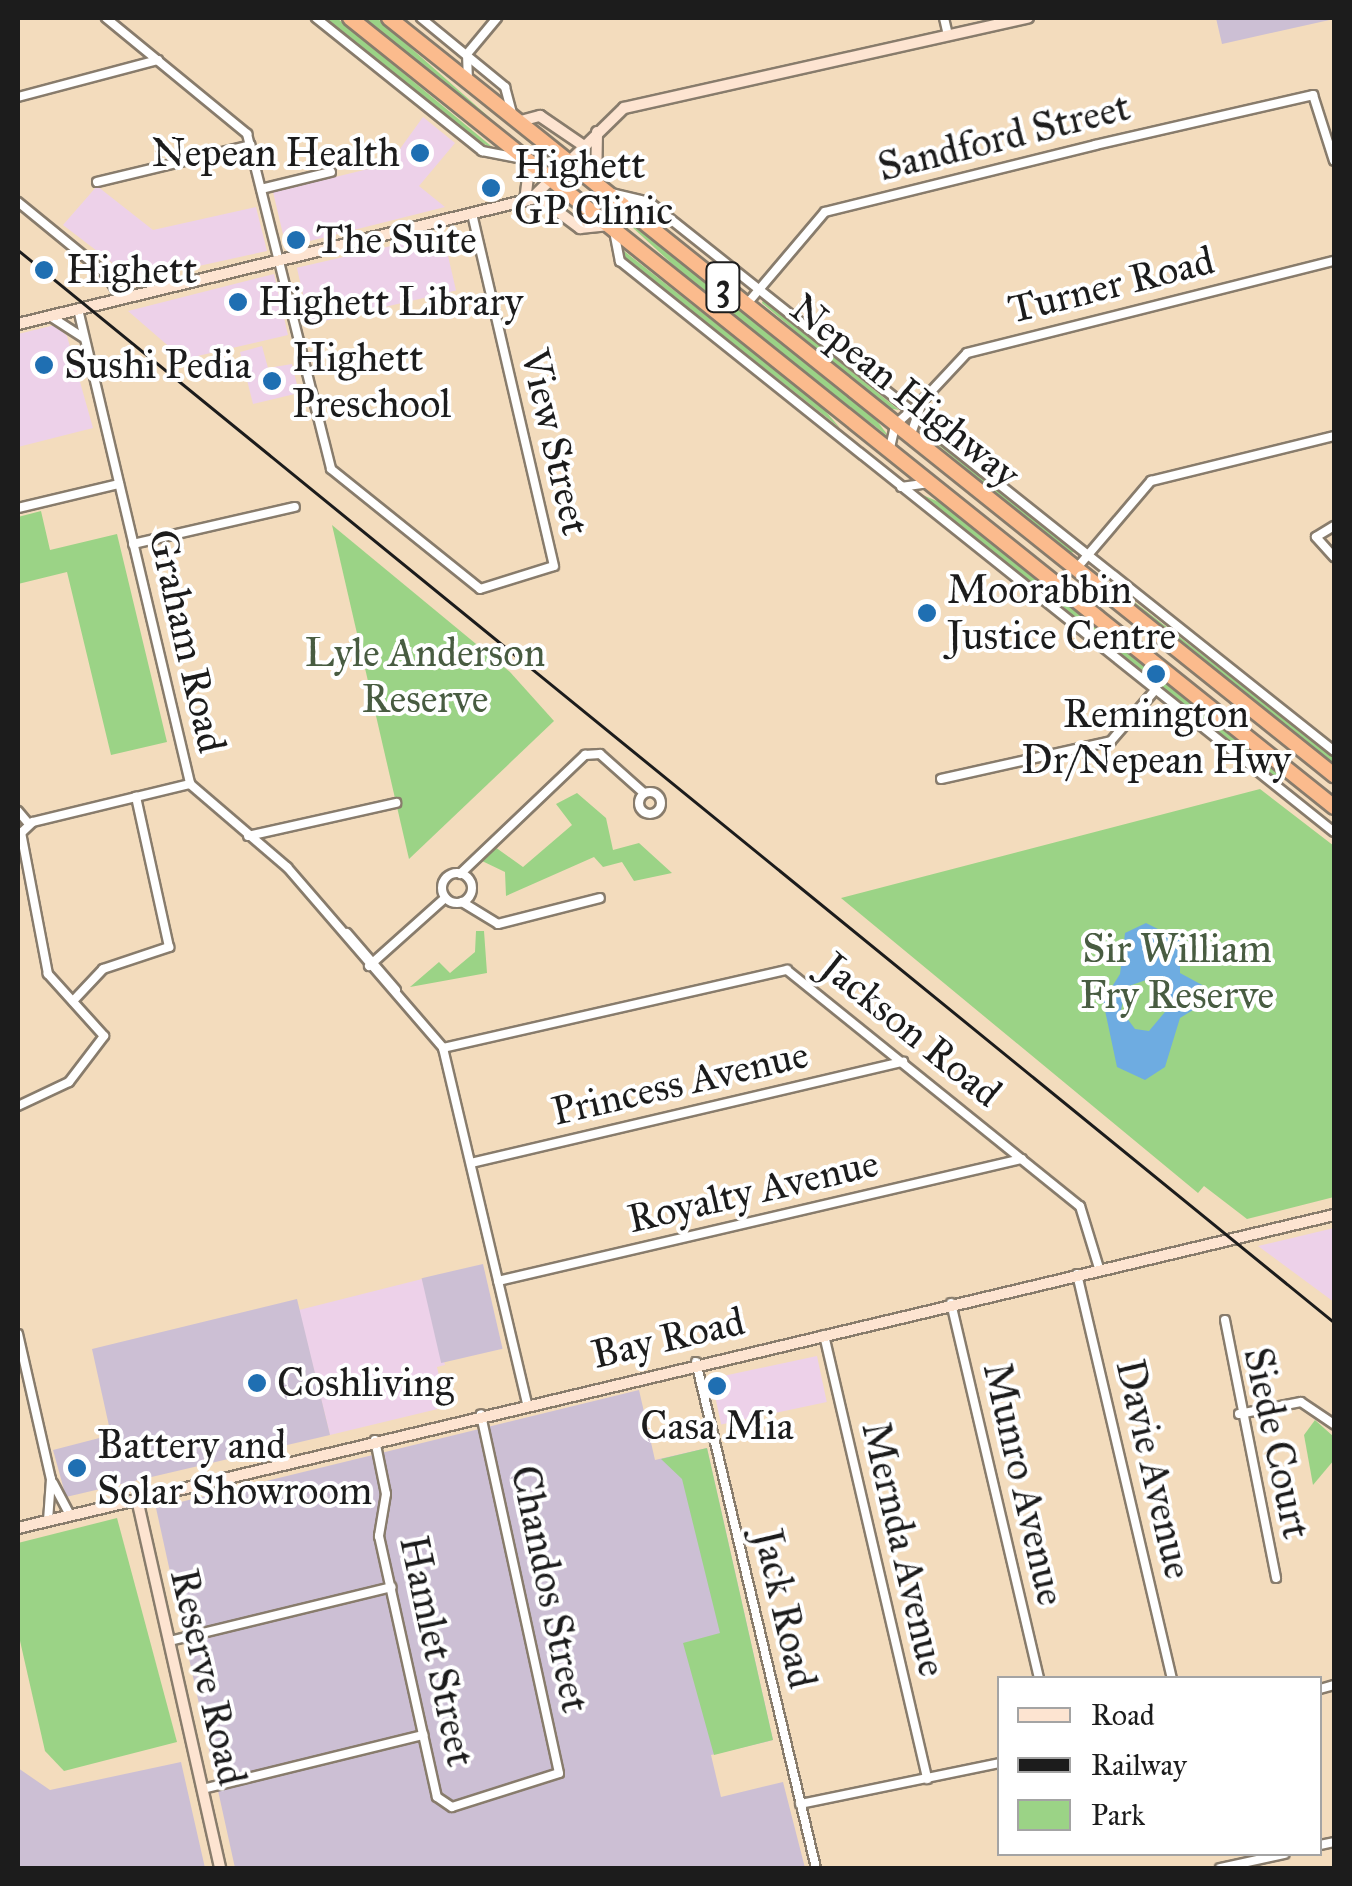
<!DOCTYPE html>
<html>
<head>
<meta charset="utf-8">
<style>
  body { margin:0 }
  #map { position:relative; width:1352px; height:1886px; overflow:hidden; background:#f3dcbd; font-family:"IM FELL Great Primer",serif }
  div>[style] { position:absolute }
  [style*='--x'] { left:calc(var(--x)*1px); top:calc(var(--y)*1px); width:calc(var(--w)*1px); rotate:calc(var(--a)*1deg) }
  .built>* { inset:0; background:#edd1e9; transform-origin:0 0 }
  .industrial>* { inset:0; background:#ccbfd4; transform-origin:0 0 }
  .green>* { inset:0; background:#9bd386 }
  .water>* { inset:0; background:#6eace1 }
  .roads { filter:drop-shadow(2px 0 #887c6c) drop-shadow(-2px 0 #887c6c) drop-shadow(0 2px #887c6c) drop-shadow(0 -2px #887c6c) }
  .street>* { height:8px; margin:-4px; padding:0 4px; transform-origin:4px; border-radius:4px; background:#fff }
  .street>.ring { margin:-4px; padding:0; box-sizing:content-box; background:none; border:8px solid #fff; border-radius:50% }
  .secondary>* { height:10px; margin:-5px; padding:0 5px; transform-origin:5px; border-radius:5px; background:#fde4d1 }
  .highway>* { height:14px; margin:-7px; padding:0 7px; transform-origin:7px; border-radius:7px; background:#fbbb8d }
  .rail>* { height:2.5px; margin:-1.25px; padding:0 1.25px; transform-origin:1.25px; border-radius:1.25px; background:#1c1c1c }
  .dots>* { width:28px; height:28px; translate:-50% -50%; box-sizing:border-box; border:5px solid #fff; border-radius:50% }
  span { translate:-50% -50%; white-space:nowrap; text-align:center; line-height:1.15; -webkit-text-stroke:8px #fff; paint-order:stroke }
  .shield-label span { padding:2px 8px; background:#fff; border:2px solid; border-radius:8px; -webkit-text-stroke-width:0 }
  .shield-label { font-size:38px; color:#1c1c1c; font-weight:700 }
  .street-label { font-size:40px; color:#1c1c1c }
  .poi-label { font-size:40px; color:#1c1c1c }
  .right { translate:-100% -50%; text-align:right }
  .left { translate:0 -50%; text-align:left }
  .park-label { font-size:40px; color:#485c41 }
  .frame { position:absolute; inset:0; border:20px solid #1c1c1c; pointer-events:none }
  .legend { position:absolute; left:997px; top:1676px; width:325px; height:180px; box-sizing:border-box; background:#fff; border:2px solid #a4a4a4; margin:0; padding:12px 18px; list-style:none; font-size:30px; color:#1c1c1c }
  .legend li { display:flex; align-items:center; gap:20px; height:50px }
  .legend b { width:50px; border:2px solid #a4a4a4 }
</style>
</head>
<body>
<div id="map">
  <div class="built">
    <div style="clip-path:polygon(423px 117px,455px 143px,419px 186px,445px 207px,286px 247px,273px 192px,389px 164px)"></div>
    <div style="clip-path:polygon(97px 186px,153px 230px,256px 207px,267px 251px,135px 280px,63px 225px)"></div>
    <div style="left:443px;top:234px;width:58px;height:150px;rotate:77deg"></div>
    <div style="clip-path:polygon(274px 274px,288px 335px,189px 358px,186px 347px,173px 350px,128px 311px)"></div>
    <div style="clip-path:polygon(55px 325px,67px 336px,93px 428px,18px 447px,18px 334px)"></div>
    <div style="clip-path:polygon(262px 346px,268px 368px,292px 364px,299px 393px,253px 404px,240px 352px)"></div>
    <div style="clip-path:polygon(1334px 1228px,1334px 1302px,1258px 1246px)"></div>
    <div style="clip-path:polygon(422px 1279px,445px 1365px,437px 1367px,446px 1407px,330px 1435px,299px 1310px)"></div>
    <div style="left:817px;top:1356px;width:47px;height:108px;rotate:78deg"></div>
  </div>
  <div class="industrial">
    <div style="clip-path:polygon(1216px 18px,1334px 18px,1334px 19px,1222px 44px)"></div>
    <div style="left:483px;top:1264px;width:87px;height:63px;rotate:77deg"></div>
    <div style="clip-path:polygon(297px 1299px,330px 1435px,66px 1497px,53px 1450px,111px 1435px,92px 1349px)"></div>
    <div style="clip-path:polygon(639px 1390px,655px 1460px,707px 1448px,773px 1740px,711px 1755px,721px 1797px,783px 1782px,805px 1868px,235px 1868px,156px 1508px)"></div>
    <div style="clip-path:polygon(181px 1762px,205px 1868px,18px 1868px,18px 1768px,50px 1790px)"></div>
  </div>
  <div class="green">
    <div style="clip-path:polygon(324px 18px,337px 18px,497px 151px,475px 139px)"></div>
    <div style="clip-path:polygon(362px 18px,377px 18px,543px 165px)"></div>
    <div style="clip-path:polygon(607px 204px,874px 417px,890px 438px,705px 294px)"></div>
    <div style="clip-path:polygon(619px 247px,822px 407px,840px 428px,620px 254px)"></div>
    <div style="clip-path:polygon(762px 303px,763px 300px,899px 410px,886px 408px)"></div>
    <div style="clip-path:polygon(917px 427px,1075px 550px,1076px 552px,1067px 553px)"></div>
    <div style="clip-path:polygon(909px 489px,939px 502px,1284px 779px,1273px 777px)"></div>
    <div style="clip-path:polygon(41px 511px,50px 550px,117px 534px,167px 742px,111px 755px,67px 572px,18px 584px,18px 517px)"></div>
    <div style="clip-path:polygon(332px 525px,510px 672px,554px 721px,409px 859px)"></div>
    <div style="clip-path:polygon(1092px 569px,1334px 757px,1334px 764px,1098px 578px)"></div>
    <div style="clip-path:polygon(1260px 789px,1334px 846px,1334px 1197px,1247px 1219px,1204px 1186px,1198px 1193px,841px 898px)"></div>
    <div style="clip-path:polygon(577px 793px,606px 818px,613px 850px,639px 843px,672px 873px,634px 881px,622px 862px,603px 867px,594px 857px,506px 896px,505px 872px,480px 860px,495px 847px,523px 867px,572px 825px,556px 804px)"></div>
    <div style="clip-path:polygon(476px 931px,484px 931px,487px 973px,410px 987px,439px 962px,450px 973px,475px 952px)"></div>
    <div style="clip-path:polygon(1315px 1420px,1334px 1437px,1334px 1460px,1313px 1485px,1304px 1435px)"></div>
    <div style="clip-path:polygon(707px 1448px,773px 1740px,714px 1755px,683px 1643px,720px 1633px,682px 1479px,661px 1459px)"></div>
    <div style="clip-path:polygon(117px 1518px,177px 1742px,64px 1771px,45px 1751px,18px 1632px,18px 1543px)"></div>
  </div>
  <div class="water">
    <div style="clip-path:polygon(evenodd,1146px 923px,1180px 940px,1180px 973px,1204px 986px,1206px 1002px,1180px 1018px,1165px 1067px,1145px 1080px,1117px 1067px,1103px 1001px,1120px 974px,1125px 933px,1146px 923px,1146px 980px,1170px 1006px,1149px 1031px,1135px 1029px,1121px 1010px,1126px 987px,1146px 980px)"></div>
  </div>
  <div class="roads">
    <div class="street">
      <div style="--x:106;--y:18;--w:183;--a:39.4"></div>
      <div style="--x:247;--y:134;--w:345;--a:75.9"></div>
      <div style="--x:331;--y:469;--w:191;--a:38.8"></div>
      <div style="--x:480;--y:589;--w:77;--a:-17.3"></div>
      <div style="--x:554;--y:566;--w:361;--a:-103.1"></div>
      <div style="--x:316;--y:18;--w:213;--a:38.7"></div>
      <div style="--x:482;--y:151;--w:38;--a:11"></div>
      <div style="--x:421;--y:18;--w:109;--a:39.4"></div>
      <div style="--x:505;--y:87;--w:28;--a:75"></div>
      <div style="--x:944;--y:18;--w:18;--a:77"></div>
      <div style="--x:468;--y:82;--w:28;--a:-92"></div>
      <div style="--x:467;--y:54;--w:47;--a:-50.2"></div>
      <div style="--x:18;--y:97;--w:145;--a:-14.8"></div>
      <div style="--x:97;--y:182;--w:158;--a:-13.5"></div>
      <div style="--x:261;--y:189;--w:72;--a:-13.7"></div>
      <div style="--x:611;--y:193;--w:39;--a:13"></div>
      <div style="--x:649;--y:202;--w:332;--a:38.5"></div>
      <div style="--x:18;--y:202;--w:114;--a:39.3"></div>
      <div style="--x:106;--y:274;--w:28;--a:58"></div>
      <div style="--x:614;--y:231;--w:31;--a:79"></div>
      <div style="--x:620;--y:261;--w:914;--a:38.65"></div>
      <div style="--x:746;--y:305;--w:122;--a:-49.7"></div>
      <div style="--x:825;--y:212;--w:278;--a:-13.9"></div>
      <div style="--x:1095;--y:145;--w:224;--a:-12.9"></div>
      <div style="--x:1313;--y:95;--w:69;--a:72.3"></div>
      <div style="--x:78;--y:309;--w:488;--a:76.7"></div>
      <div style="--x:190;--y:784;--w:128;--a:40.6"></div>
      <div style="--x:287;--y:867;--w:239;--a:49.2"></div>
      <div style="--x:443;--y:1048;--w:365;--a:76.7"></div>
      <div style="--x:53;--y:318;--w:35;--a:33"></div>
      <div style="--x:916;--y:418;--w:534;--a:38.54"></div>
      <div style="--x:910;--y:437;--w:39;--a:-71"></div>
      <div style="--x:923;--y:400;--w:64;--a:-46.9"></div>
      <div style="--x:967;--y:353;--w:378;--a:-14.1"></div>
      <div style="--x:889;--y:452;--w:28;--a:-77"></div>
      <div style="--x:895;--y:425;--w:38;--a:-42"></div>
      <div style="--x:901;--y:487;--w:28;--a:-8"></div>
      <div style="--x:18;--y:508;--w:104;--a:-13.4"></div>
      <div style="--x:1334;--y:526;--w:21;--a:149"></div>
      <div style="--x:1316;--y:537;--w:27;--a:48"></div>
      <div style="--x:133;--y:544;--w:166;--a:-12.9"></div>
      <div style="--x:1076;--y:569;--w:116;--a:-49.6"></div>
      <div style="--x:1151;--y:481;--w:188;--a:-13.8"></div>
      <div style="--x:941;--y:779;--w:174;--a:-12.6"></div>
      <div style="--x:1111;--y:741;--w:69;--a:-49.1"></div>
      <div class="ring" style="left:639px;top:792px;width:14px;height:14px"></div>
      <div style="--x:18;--y:811;--w:17;--a:50"></div>
      <div style="--x:248;--y:836;--w:152;--a:-12.6"></div>
      <div class="ring" style="left:442px;top:873px;width:22px;height:22px"></div>
      <div style="--x:460;--y:874;--w:173;--a:-43.6"></div>
      <div style="--x:585;--y:755;--w:15;--a:-4"></div>
      <div style="--x:600;--y:754;--w:59;--a:41.6"></div>
      <div style="--x:462;--y:902;--w:42;--a:31.4"></div>
      <div style="--x:498;--y:924;--w:105;--a:-14.3"></div>
      <div style="--x:347;--y:933;--w:75;--a:49.3"></div>
      <div style="--x:369;--y:966;--w:102;--a:-41.8"></div>
      <div style="--x:73;--y:1001;--w:44;--a:-46.8"></div>
      <div style="--x:103;--y:969;--w:70;--a:-18.4"></div>
      <div style="--x:169;--y:947;--w:154;--a:-102.4"></div>
      <div style="--x:443;--y:1048;--w:353;--a:-12.8"></div>
      <div style="--x:787;--y:970;--w:376;--a:38.9"></div>
      <div style="--x:1080;--y:1206;--w:65;--a:73"></div>
      <div style="--x:18;--y:1106;--w:56;--a:-25.2"></div>
      <div style="--x:69;--y:1082;--w:58;--a:-52.7"></div>
      <div style="--x:104;--y:1036;--w:84;--a:-132.1"></div>
      <div style="--x:48;--y:974;--w:144;--a:-100.8"></div>
      <div style="--x:21;--y:833;--w:16;--a:-43"></div>
      <div style="--x:33;--y:822;--w:162;--a:-13.6"></div>
      <div style="--x:471;--y:1163;--w:444;--a:-13.2"></div>
      <div style="--x:1077;--y:1274;--w:415;--a:76.8"></div>
      <div style="--x:498;--y:1281;--w:538;--a:-13.11"></div>
      <div style="--x:951;--y:1303;--w:385;--a:76.8"></div>
      <div style="--x:1225;--y:1320;--w:263;--a:78.8"></div>
      <div style="--x:18;--y:1334;--w:149;--a:77.2"></div>
      <div style="--x:51;--y:1479;--w:42;--a:94.1"></div>
      <div style="--x:824;--y:1335;--w:456;--a:76.9"></div>
      <div style="--x:696;--y:1362;--w:520;--a:76.66"></div>
      <div style="--x:1239;--y:1414;--w:63;--a:-11"></div>
      <div style="--x:1301;--y:1402;--w:40;--a:34"></div>
      <div style="--x:375;--y:1440;--w:55;--a:78.5"></div>
      <div style="--x:386;--y:1494;--w:43;--a:99.5"></div>
      <div style="--x:379;--y:1536;--w:267;--a:77.5"></div>
      <div style="--x:437;--y:1797;--w:18;--a:34"></div>
      <div style="--x:452;--y:1807;--w:112;--a:-17.6"></div>
      <div style="--x:559;--y:1773;--w:367;--a:-102.3"></div>
      <div style="--x:53;--y:1483;--w:36;--a:62"></div>
      <div style="--x:170;--y:1641;--w:228;--a:-13.7"></div>
      <div style="--x:1320;--y:1689;--w:15;--a:-16"></div>
      <div style="--x:203;--y:1789;--w:227;--a:-13.8"></div>
      <div style="--x:800;--y:1804;--w:203;--a:-11.6"></div>
      <div style="--x:1320;--y:1845;--w:14;--a:-12"></div>
      <div style="--x:1220;--y:1868;--w:66;--a:-12.2"></div>
    </div>
    <div class="secondary">
      <div style="--x:517;--y:122;--w:24;--a:-15"></div>
      <div style="--x:540;--y:116;--w:53;--a:34.3"></div>
      <div style="--x:596;--y:185;--w:53;--a:-88.9"></div>
      <div style="--x:537;--y:196;--w:54;--a:36.7"></div>
      <div style="--x:580;--y:228;--w:27;--a:-6"></div>
      <div style="--x:525;--y:201;--w:38;--a:-83"></div>
      <div style="--x:18;--y:324;--w:528;--a:-13.69"></div>
      <div style="--x:531;--y:199;--w:130;--a:-44.4"></div>
      <div style="--x:624;--y:108;--w:414;--a:-12.6"></div>
      <div style="--x:137;--y:1499;--w:378;--a:77.3"></div>
      <div style="--x:18;--y:1528;--w:1353;--a:-13.38"></div>
    </div>
    <div class="highway">
      <div style="--x:350;--y:18;--w:1261;--a:38.72"></div>
      <div style="--x:389;--y:18;--w:1211;--a:38.7"></div>
    </div>
  </div>
  <div class="rail">
    <div style="--x:18;--y:250;--w:1697;--a:39.17"></div>
  </div>
  <div class="dots">
    <div style="left:420px;top:153px;background:#1f6fb2"></div>
    <div style="left:491px;top:188px;background:#1f6fb2"></div>
    <div style="left:296px;top:240px;background:#1f6fb2"></div>
    <div style="left:44px;top:270px;background:#1f6fb2"></div>
    <div style="left:238px;top:302px;background:#1f6fb2"></div>
    <div style="left:44px;top:365px;background:#1f6fb2"></div>
    <div style="left:272px;top:381px;background:#1f6fb2"></div>
    <div style="left:927px;top:613px;background:#1f6fb2"></div>
    <div style="left:1156px;top:674px;background:#1f6fb2"></div>
    <div style="left:257px;top:1383px;background:#1f6fb2"></div>
    <div style="left:717px;top:1386px;background:#1f6fb2"></div>
    <div style="left:77px;top:1468px;background:#1f6fb2"></div>
  </div>
  <div class="shield-label">
    <span style="left:723px;top:287px">3</span>
  </div>
  <div class="street-label">
    <span style="left:1004px;top:137px;rotate:-14deg">Sandford Street</span>
    <span style="left:1111px;top:285px;rotate:-14deg">Turner Road</span>
    <span style="left:905px;top:391px;rotate:39deg">Nepean Highway</span>
    <span style="left:555px;top:442px;rotate:77deg">View Street</span>
    <span style="left:187px;top:641px;rotate:77deg">Graham Road</span>
    <span style="left:911px;top:1030px;rotate:39deg">Jackson Road</span>
    <span style="left:680px;top:1083px;rotate:-13deg">Princess Avenue</span>
    <span style="left:753px;top:1191px;rotate:-13deg">Royalty Avenue</span>
    <span style="left:668px;top:1338px;rotate:-13deg">Bay Road</span>
    <span style="left:1277px;top:1443px;rotate:78deg">Siede Court</span>
    <span style="left:1154px;top:1469px;rotate:77deg">Davie Avenue</span>
    <span style="left:1024px;top:1484px;rotate:77deg">Munro Avenue</span>
    <span style="left:904px;top:1549px;rotate:77deg">Mernda Avenue</span>
    <span style="left:550px;top:1589px;rotate:78deg">Chandos Street</span>
    <span style="left:785px;top:1609px;rotate:77deg">Jack Road</span>
    <span style="left:437px;top:1651px;rotate:78deg">Hamlet Street</span>
    <span style="left:208px;top:1677px;rotate:77deg">Reserve Road</span>
  </div>
  <div class="poi-label">
    <span class="right" style="left:400px;top:153px">Nepean Health</span>
    <span class="left" style="left:514px;top:188px">Highett<br>GP Clinic</span>
    <span class="left" style="left:316px;top:240px">The Suite</span>
    <span class="left" style="left:66px;top:270px">Highett</span>
    <span class="left" style="left:258px;top:302px">Highett Library</span>
    <span class="left" style="left:292px;top:381px">Highett<br>Preschool</span>
    <span class="left" style="left:64px;top:365px">Sushi Pedia</span>
    <span class="left" style="left:947px;top:613px">Moorabbin<br>Justice Centre</span>
    <span style="left:1156px;top:737px">Remington<br>Dr/Nepean Hwy</span>
    <span class="left" style="left:277px;top:1383px">Coshliving</span>
    <span style="left:717px;top:1426px">Casa Mia</span>
    <span class="left" style="left:97px;top:1468px">Battery and<br>Solar Showroom</span>
  </div>
  <div class="park-label">
    <span style="left:425px;top:676px">Lyle Anderson<br>Reserve</span>
    <span style="left:1177px;top:972px">Sir William<br>Fry Reserve</span>
  </div>
  <div class="frame"></div>
  <ul class="legend">
  <li><b style="height:12px;background:#fde4d1"></b>Road</li>
  <li><b style="height:12px;background:#1c1c1c"></b>Railway</li>
  <li><b style="height:28px;background:#9bd386"></b>Park</li>
  </ul>
</div>
</body>
</html>
